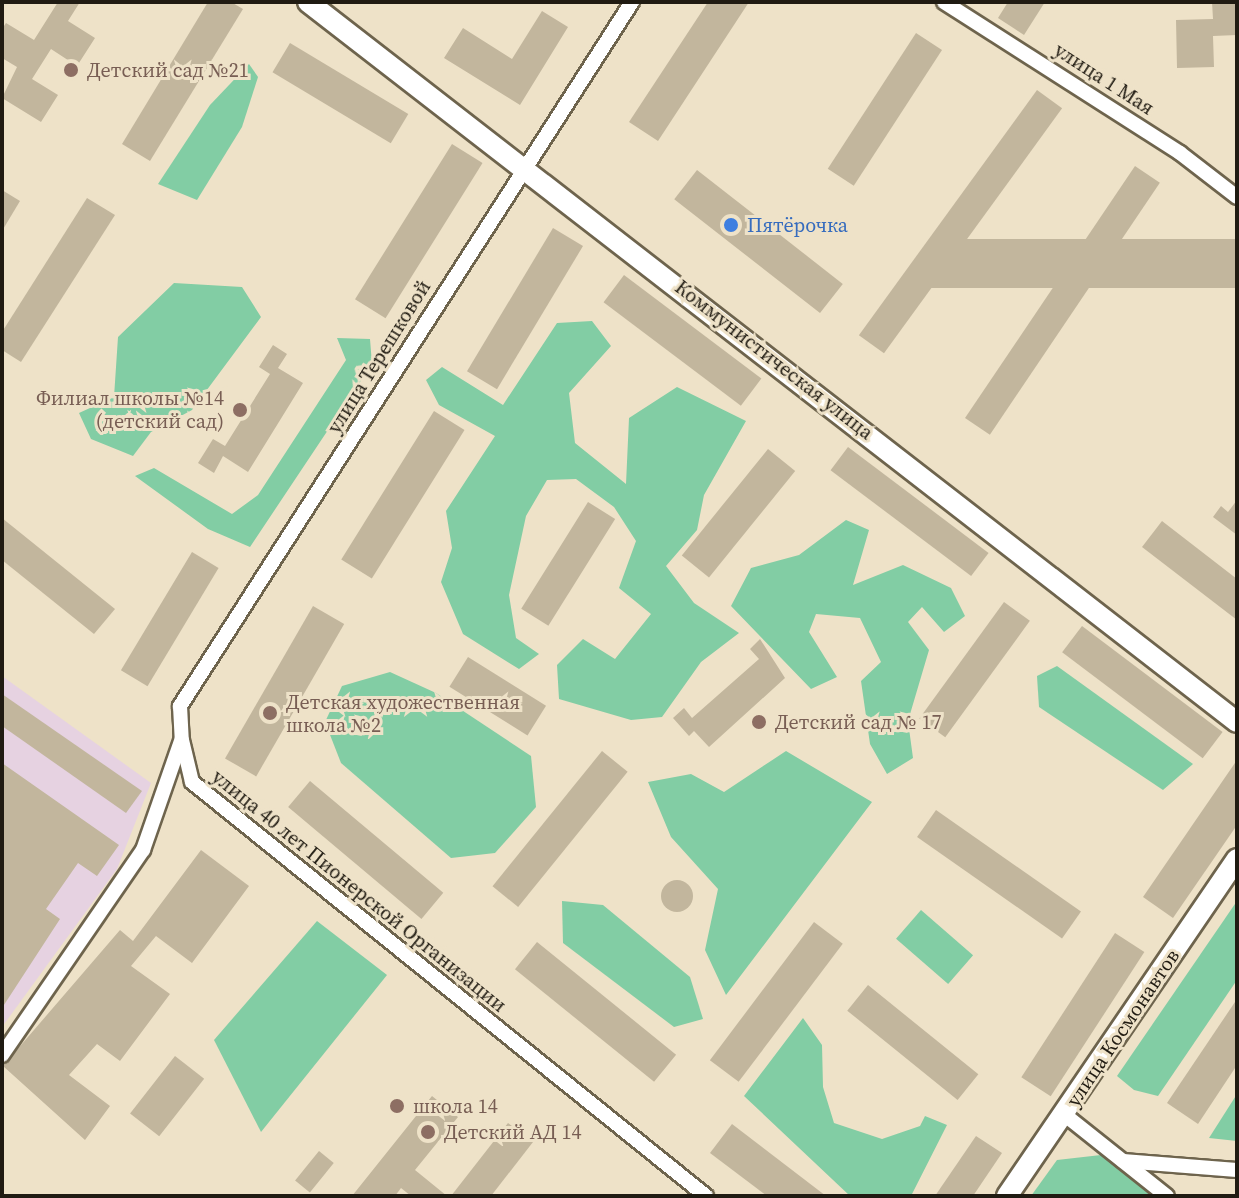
<!DOCTYPE html>
<html>
<head>
<meta charset="utf-8">
<style>
  body { margin:0 }
  #map { position:relative; width:1239px; height:1198px; overflow:hidden; background:#eee2c8; font-family:"Source Serif 4",serif }
  div>[style] { position:absolute }
  [style*='--x'] { left:calc(var(--x)*1px); top:calc(var(--y)*1px); width:calc(var(--w)*1px); rotate:calc(var(--a)*1deg) }
  .industrial>* { inset:0; background:#e6d2e1 }
  .green>* { inset:0; background:#82cda4; transform-origin:0 0 }
  .building>* { inset:0; background:#c2b69d; transform-origin:0 0 }
  .round { border-radius:50% }
  .roads { filter:drop-shadow(2px 0 #6e644d) drop-shadow(-2px 0 #6e644d) drop-shadow(0 2px #6e644d) drop-shadow(0 -2px #6e644d) }
  .street>* { height:14px; margin:-7px; padding:0 7px; transform-origin:7px; border-radius:7px; background:#fff }
  .secondary>* { height:20px; margin:-10px; padding:0 10px; transform-origin:10px; border-radius:10px; background:#fff }
  .dots>* { width:22px; height:22px; translate:-50% -50%; box-sizing:border-box; border:4px solid #eee2c8; border-radius:50% }
  span { translate:-50% -50%; white-space:nowrap; text-align:center; line-height:1.15; -webkit-text-stroke:6px #eee2c8; paint-order:stroke }
  .education-label { font-size:20px; color:#785e54 }
  .left { translate:0 -50%; text-align:left }
  .right { translate:-100% -50%; text-align:right }
  .street-label { font-size:20px; color:#201b12 }
  .shop-label { font-size:20px; color:#366cbe }
  .frame { position:absolute; inset:0; border:4px solid #201b12; pointer-events:none }
</style>
</head>
<body>
<div id="map">
  <div class="industrial">
    <div style="clip-path:polygon(2px 676px,151px 783px,117px 869px,2px 1027px)"></div>
  </div>
  <div class="green">
    <div style="clip-path:polygon(249px 64px,258px 77px,242px 127px,197px 200px,158px 184px,210px 105px)"></div>
    <div style="clip-path:polygon(174px 283px,242px 287px,261px 317px,192px 410px,151px 432px,133px 456px,91px 439px,79px 413px,114px 397px,118px 337px)"></div>
    <div style="clip-path:polygon(592px 321px,611px 346px,569px 393px,575px 443px,626px 484px,629px 418px,677px 387px,746px 421px,704px 495px,697px 530px,666px 566px,694px 603px,739px 633px,701px 662px,662px 717px,631px 720px,559px 699px,557px 665px,583px 639px,615px 659px,651px 614px,619px 588px,636px 541px,614px 507px,576px 479px,547px 480px,526px 516px,509px 595px,516px 638px,539px 654px,519px 669px,463px 634px,441px 582px,452px 548px,446px 511px,495px 436px,439px 405px,426px 380px,442px 367px,503px 405px,557px 323px)"></div>
    <div style="clip-path:polygon(337px 338px,370px 339px,372px 364px,250px 547px,208px 529px,135px 476px,154px 468px,232px 514px,258px 495px,346px 360px)"></div>
    <div style="clip-path:polygon(846px 520px,869px 530px,853px 585px,903px 565px,951px 588px,965px 616px,944px 632px,922px 607px,908px 622px,929px 650px,908px 721px,913px 758px,887px 774px,870px 744px,861px 681px,881px 662px,860px 618px,816px 614px,809px 632px,837px 677px,811px 689px,731px 606px,751px 568px,799px 555px)"></div>
    <div style="clip-path:polygon(1057px 666px,1193px 764px,1163px 790px,1039px 707px,1037px 676px)"></div>
    <div style="clip-path:polygon(390px 672px,436px 693px,531px 756px,536px 807px,495px 853px,451px 858px,341px 763px,325px 722px,342px 686px)"></div>
    <div style="clip-path:polygon(786px 751px,872px 802px,726px 995px,705px 950px,718px 889px,671px 837px,648px 782px,691px 774px,724px 792px)"></div>
    <div style="clip-path:polygon(562px 901px,603px 905px,690px 977px,703px 1019px,674px 1027px,563px 943px)"></div>
    <div style="clip-path:polygon(1237px 901px,1237px 980px,1158px 1096px,1134px 1090px,1117px 1076px)"></div>
    <div style="left:921px;top:910px;width:69px;height:38px;rotate:41deg"></div>
    <div style="clip-path:polygon(317px 921px,387px 975px,261px 1132px,214px 1040px)"></div>
    <div style="clip-path:polygon(803px 1018px,822px 1045px,823px 1087px,834px 1123px,882px 1139px,920px 1126px,925px 1116px,947px 1125px,911px 1196px,850px 1196px,744px 1096px)"></div>
    <div style="clip-path:polygon(1237px 1094px,1237px 1141px,1209px 1138px)"></div>
    <div style="clip-path:polygon(1101px 1155px,1153px 1196px,1031px 1196px,1057px 1160px)"></div>
  </div>
  <div class="building">
    <div style="clip-path:polygon(58px 2px,80px 2px,68px 21px,95px 38px,77px 66px,51px 49px,32px 79px,58px 95px,41px 122px,2px 98px,17px 67px,2px 58px,2px 29px,6px 23px,34px 40px)"></div>
    <div style="clip-path:polygon(208px 2px,231px 2px,243px 9px,150px 161px,122px 144px)"></div>
    <div style="clip-path:polygon(708px 2px,749px 2px,658px 141px,629px 122px)"></div>
    <div style="clip-path:polygon(1008px 2px,1045px 2px,1024px 35px,998px 18px)"></div>
    <div style="clip-path:polygon(1212px 2px,1237px 2px,1237px 35px,1213px 36px,1214px 67px,1177px 68px,1176px 20px,1213px 19px)"></div>
    <div style="clip-path:polygon(542px 11px,568px 27px,520px 105px,444px 58px,463px 28px,512px 59px)"></div>
    <div style="left:916px;top:33px;width:31px;height:162px;rotate:33deg"></div>
    <div style="left:290px;top:43px;width:138px;height:34px;rotate:31deg"></div>
    <div style="left:1037px;top:90px;width:31px;height:303px;rotate:36deg"></div>
    <div style="left:452px;top:144px;width:36px;height:183px;rotate:32deg"></div>
    <div style="left:1135px;top:166px;width:30px;height:304px;rotate:34deg"></div>
    <div style="left:697px;top:170px;width:185px;height:37px;rotate:38deg"></div>
    <div style="clip-path:polygon(2px 190px,20px 201px,2px 231px)"></div>
    <div style="clip-path:polygon(87px 198px,115px 215px,21px 362px,2px 350px,2px 332px)"></div>
    <div style="left:553px;top:228px;width:35px;height:167px;rotate:31deg"></div>
    <div style="left:1237px;top:239px;width:49px;height:307px;rotate:90deg"></div>
    <div style="left:624px;top:275px;width:172px;height:34px;rotate:37deg"></div>
    <div style="clip-path:polygon(273px 345px,287px 354px,278px 368px,303px 383px,248px 472px,223px 456px,214px 473px,198px 463px,213px 439px,225px 446px,270px 374px,259px 367px)"></div>
    <div style="left:434px;top:411px;width:36px;height:175px;rotate:32deg"></div>
    <div style="left:848px;top:447px;width:176px;height:29px;rotate:37deg"></div>
    <div style="left:768px;top:449px;width:35px;height:137px;rotate:39deg"></div>
    <div style="clip-path:polygon(1237px 500px,1237px 535px,1213px 517px,1221px 506px,1228px 512px)"></div>
    <div style="left:588px;top:502px;width:32px;height:126px;rotate:32deg"></div>
    <div style="clip-path:polygon(2px 518px,115px 609px,94px 634px,2px 560px)"></div>
    <div style="clip-path:polygon(1162px 521px,1237px 579px,1237px 620px,1142px 547px)"></div>
    <div style="left:192px;top:552px;width:31px;height:138px;rotate:31deg"></div>
    <div style="left:1004px;top:602px;width:32px;height:144px;rotate:36deg"></div>
    <div style="left:313px;top:606px;width:36px;height:176px;rotate:30deg"></div>
    <div style="left:1082px;top:626px;width:176px;height:33px;rotate:37deg"></div>
    <div style="clip-path:polygon(760px 639px,785px 678px,709px 747px,694px 731px,689px 736px,673px 718px,684px 708px,692px 718px,759px 659px,750px 649px)"></div>
    <div style="left:468px;top:657px;width:92px;height:35px;rotate:32deg"></div>
    <div style="clip-path:polygon(2px 694px,142px 791px,126px 813px,2px 726px)"></div>
    <div style="left:602px;top:751px;width:33px;height:174px;rotate:39deg"></div>
    <div style="clip-path:polygon(1237px 760px,1237px 825px,1173px 918px,1143px 897px)"></div>
    <div style="clip-path:polygon(2px 763px,119px 845px,97px 876px,78px 863px,46px 909px,60px 919px,2px 1008px)"></div>
    <div style="left:310px;top:781px;width:174px;height:34px;rotate:40deg"></div>
    <div style="left:936px;top:810px;width:177px;height:33px;rotate:35deg"></div>
    <div style="clip-path:polygon(201px 850px,249px 886px,192px 963px,156px 936px,131px 966px,170px 994px,120px 1061px,97px 1044px,69px 1075px,110px 1106px,85px 1140px,3px 1066px,120px 930px,133px 941px)"></div>
    <div class="round" style="left:661px;top:880px;width:32px;height:32px"></div>
    <div style="left:814px;top:922px;width:36px;height:173px;rotate:37deg"></div>
    <div style="left:1115px;top:933px;width:35px;height:172px;rotate:33deg"></div>
    <div style="left:537px;top:942px;width:179px;height:35px;rotate:39deg"></div>
    <div style="left:868px;top:985px;width:142px;height:33px;rotate:39deg"></div>
    <div style="clip-path:polygon(1237px 999px,1237px 1065px,1198px 1124px,1167px 1103px)"></div>
    <div style="left:175px;top:1056px;width:37px;height:73px;rotate:38deg"></div>
    <div style="clip-path:polygon(432px 1096px,458px 1117px,415px 1170px,447px 1196px,411px 1196px,401px 1188px,395px 1196px,352px 1196px)"></div>
    <div style="clip-path:polygon(508px 1123px,533px 1142px,491px 1196px,451px 1196px)"></div>
    <div style="clip-path:polygon(732px 1124px,826px 1196px,767px 1196px,710px 1153px)"></div>
    <div style="clip-path:polygon(976px 1136px,1002px 1153px,973px 1196px,935px 1196px)"></div>
    <div style="left:319px;top:1151px;width:19px;height:38px;rotate:39deg"></div>
  </div>
  <div class="roads">
    <div class="street">
      <div style="--x:632;--y:2;--w:837;--a:122.7"></div>
      <div style="--x:180;--y:706;--w:34;--a:87"></div>
      <div style="--x:182;--y:740;--w:43;--a:76.6"></div>
      <div style="--x:192;--y:782;--w:660;--a:38.85"></div>
      <div style="--x:944;--y:2;--w:280;--a:32.6"></div>
      <div style="--x:1180;--y:153;--w:72;--a:37.7"></div>
      <div style="--x:2;--y:1055;--w:249;--a:-55.5"></div>
      <div style="--x:143;--y:850;--w:115;--a:-70.8"></div>
      <div style="--x:1065;--y:1115;--w:130;--a:38.5"></div>
      <div style="--x:1123;--y:1161;--w:114;--a:4.5"></div>
    </div>
    <div class="secondary">
      <div style="--x:308;--y:2;--w:1175;--a:37.78"></div>
      <div style="--x:1007;--y:1196;--w:408;--a:-55.7"></div>
    </div>
  </div>
  <div class="dots">
    <div style="left:71px;top:70px;background:#8d6e63"></div>
    <div style="left:731px;top:225px;background:#3f7fe0"></div>
    <div style="left:240px;top:410px;background:#8d6e63"></div>
    <div style="left:270px;top:713px;background:#8d6e63"></div>
    <div style="left:759px;top:722px;background:#8d6e63"></div>
    <div style="left:397px;top:1106px;background:#8d6e63"></div>
    <div style="left:428px;top:1132px;background:#8d6e63"></div>
  </div>
  <div class="education-label">
    <span class="left" style="left:87px;top:70px">Детский сад №21</span>
    <span class="right" style="left:224px;top:410px">Филиал школы №14<br>(детский сад)</span>
    <span class="left" style="left:286px;top:714px">Детская художественная<br>школа №2</span>
    <span class="left" style="left:775px;top:722px">Детский сад № 17</span>
    <span class="left" style="left:413px;top:1106px">школа 14</span>
    <span class="left" style="left:444px;top:1132px">Детский АД 14</span>
  </div>
  <div class="street-label">
    <span style="left:1104px;top:79px;rotate:33deg">улица 1 Мая</span>
    <span style="left:379px;top:357px;rotate:-58deg">улица Терешковой</span>
    <span style="left:774px;top:360px;rotate:38deg">Коммунистическая улица</span>
    <span style="left:359px;top:891px;rotate:39deg">улица 40 лет Пионерской Организации</span>
    <span style="left:1123px;top:1028px;rotate:-56deg">улица Космонавтов</span>
  </div>
  <div class="shop-label">
    <span class="left" style="left:747px;top:225px">Пятёрочка</span>
  </div>
  <div class="frame"></div>
</div>
</body>
</html>
